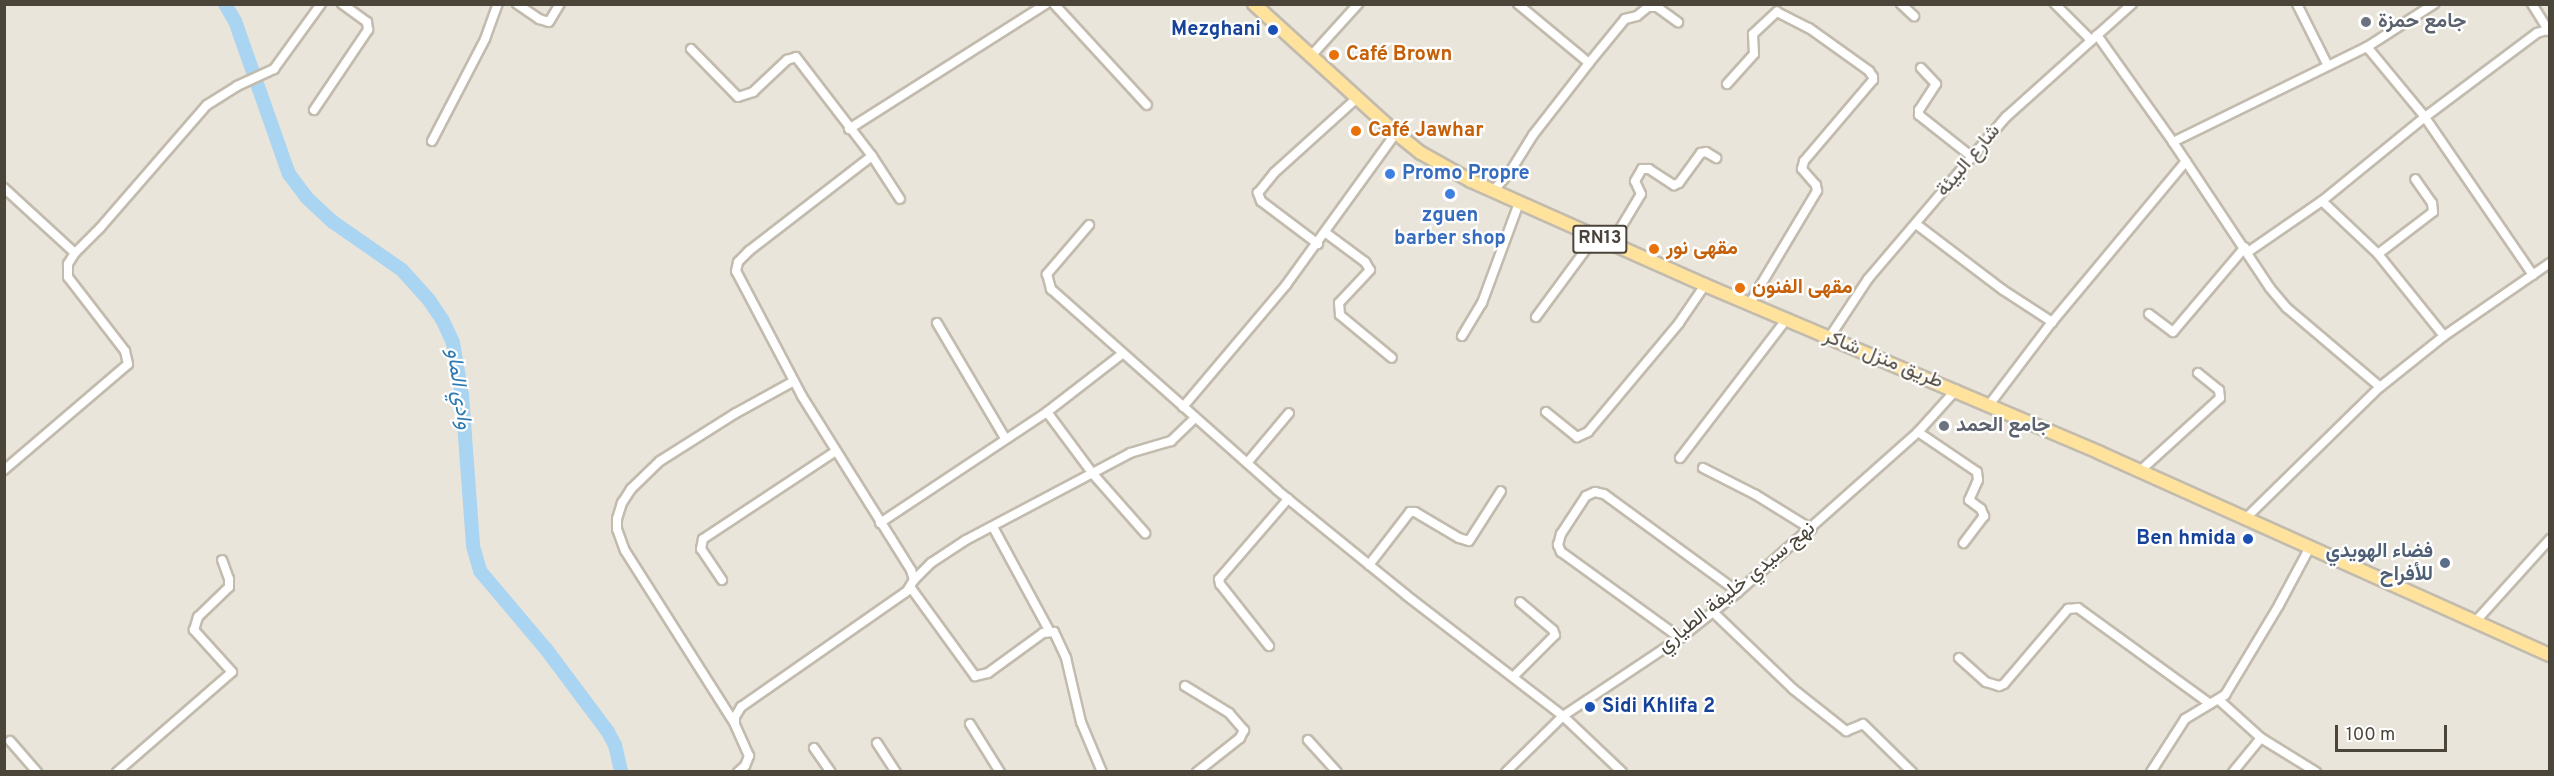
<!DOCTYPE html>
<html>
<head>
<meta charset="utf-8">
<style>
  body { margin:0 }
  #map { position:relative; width:2554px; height:776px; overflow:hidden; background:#f6f3ec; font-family:Overpass,Vazirmatn,sans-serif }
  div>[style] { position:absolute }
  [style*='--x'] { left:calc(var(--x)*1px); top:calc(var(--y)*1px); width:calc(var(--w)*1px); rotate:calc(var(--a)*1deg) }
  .residential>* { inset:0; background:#eae5da; transform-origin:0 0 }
  .commercial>* { inset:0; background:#f7ead8 }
  .river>* { height:14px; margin:-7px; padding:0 7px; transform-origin:7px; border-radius:7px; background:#a9d4f2 }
  .roads { filter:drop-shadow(2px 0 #c2bbae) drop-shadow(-2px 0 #c2bbae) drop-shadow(0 2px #c2bbae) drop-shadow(0 -2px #c2bbae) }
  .minor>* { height:8px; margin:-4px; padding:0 4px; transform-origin:4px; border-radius:4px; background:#fff }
  .primary>* { height:12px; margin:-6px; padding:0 6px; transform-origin:6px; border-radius:6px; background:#ffe39c }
  .dots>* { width:16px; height:16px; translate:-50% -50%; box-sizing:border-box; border:3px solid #fff; border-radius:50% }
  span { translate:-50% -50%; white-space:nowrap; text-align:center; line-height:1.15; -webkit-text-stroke:4.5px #fff; paint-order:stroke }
  .shield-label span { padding:2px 4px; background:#fff; border:2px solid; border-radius:4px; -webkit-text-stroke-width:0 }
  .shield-label { font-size:18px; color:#4b4439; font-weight:700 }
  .worship-label { font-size:20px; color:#5b616d; font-weight:700 }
  .left { translate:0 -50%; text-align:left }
  .transit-label { font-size:20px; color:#164399; font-weight:700 }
  .right { translate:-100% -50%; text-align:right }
  .food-label { font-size:20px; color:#c56008; font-weight:700 }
  .street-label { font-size:20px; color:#4b4439 }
  .shop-label { font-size:20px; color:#366cbe; font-weight:700 }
  .service-label { font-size:20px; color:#4e5e75; font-weight:700 }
  .water-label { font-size:21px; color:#2e7ab2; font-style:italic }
  .frame { position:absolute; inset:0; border:6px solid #4b4439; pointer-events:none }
  .scale { position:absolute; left:2335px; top:725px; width:112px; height:27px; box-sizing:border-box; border:3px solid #4b4439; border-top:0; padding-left:8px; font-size:18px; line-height:21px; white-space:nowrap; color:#4b4439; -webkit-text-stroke:4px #fff; paint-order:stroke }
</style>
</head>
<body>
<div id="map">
  <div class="residential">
    <div style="left:5px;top:5px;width:2544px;height:767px"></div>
  </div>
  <div class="commercial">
    <div style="clip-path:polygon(1396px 166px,1401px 168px,1390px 186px,1379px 179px,1386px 167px)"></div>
  </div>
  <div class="river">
    <div style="--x:225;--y:4;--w:20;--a:60"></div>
    <div style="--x:235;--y:21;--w:162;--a:70.6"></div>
    <div style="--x:289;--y:174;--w:30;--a:53"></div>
    <div style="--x:307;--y:198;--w:35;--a:43"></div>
    <div style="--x:333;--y:222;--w:84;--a:34.8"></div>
    <div style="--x:402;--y:270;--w:40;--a:48"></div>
    <div style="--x:429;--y:300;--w:23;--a:56"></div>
    <div style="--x:442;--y:319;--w:26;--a:65"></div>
    <div style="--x:453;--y:343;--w:53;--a:80.2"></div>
    <div style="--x:462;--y:395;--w:151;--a:85.8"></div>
    <div style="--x:473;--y:546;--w:26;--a:74"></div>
    <div style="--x:480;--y:571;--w:102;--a:49.8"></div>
    <div style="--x:546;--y:649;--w:104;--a:53.2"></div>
    <div style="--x:608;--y:732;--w:15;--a:62"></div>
    <div style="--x:615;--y:745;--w:28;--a:77"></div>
  </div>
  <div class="roads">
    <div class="minor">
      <div style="--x:517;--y:4;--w:27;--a:34"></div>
      <div style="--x:539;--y:19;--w:10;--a:17"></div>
      <div style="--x:549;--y:22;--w:21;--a:-59"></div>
      <div style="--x:1054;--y:4;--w:137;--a:47.4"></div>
      <div style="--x:1901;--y:4;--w:18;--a:43"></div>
      <div style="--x:2055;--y:4;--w:51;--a:45"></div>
      <div style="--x:2297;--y:4;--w:69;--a:63.4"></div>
      <div style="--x:2532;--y:4;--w:32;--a:58"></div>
      <div style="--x:2097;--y:35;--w:131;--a:54.6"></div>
      <div style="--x:2173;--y:142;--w:175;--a:56.4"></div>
      <div style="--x:2270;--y:288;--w:26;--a:50"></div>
      <div style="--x:2287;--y:308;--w:122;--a:40.3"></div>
      <div style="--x:691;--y:49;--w:67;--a:45.6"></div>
      <div style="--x:738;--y:97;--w:16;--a:-18"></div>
      <div style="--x:753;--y:92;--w:47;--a:-43.3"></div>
      <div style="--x:787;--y:60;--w:9;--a:-18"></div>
      <div style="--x:796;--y:57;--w:125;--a:52.5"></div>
      <div style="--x:872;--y:156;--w:51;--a:56.9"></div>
      <div style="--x:1310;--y:57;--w:72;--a:-47.8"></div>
      <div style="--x:1589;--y:63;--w:57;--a:-50.7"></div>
      <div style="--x:1625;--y:19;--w:12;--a:-14"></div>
      <div style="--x:1637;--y:16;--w:14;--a:-39"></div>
      <div style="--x:1648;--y:7;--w:9;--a:0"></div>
      <div style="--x:1657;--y:7;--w:26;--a:36"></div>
      <div style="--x:1921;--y:68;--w:22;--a:47"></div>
      <div style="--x:1936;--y:84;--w:31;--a:123"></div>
      <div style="--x:1919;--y:110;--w:5;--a:90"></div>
      <div style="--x:1919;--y:115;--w:68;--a:38.4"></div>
      <div style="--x:1727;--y:84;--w:40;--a:-48"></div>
      <div style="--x:1754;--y:54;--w:20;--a:-93"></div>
      <div style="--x:1753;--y:34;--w:33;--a:-43"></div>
      <div style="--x:1777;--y:12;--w:36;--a:27"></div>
      <div style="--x:1809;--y:28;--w:74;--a:35.6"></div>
      <div style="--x:1869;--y:71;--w:7;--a:56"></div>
      <div style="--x:1873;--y:77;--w:3;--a:90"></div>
      <div style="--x:1873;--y:80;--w:106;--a:130.4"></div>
      <div style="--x:1804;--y:161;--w:8;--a:104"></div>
      <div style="--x:1802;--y:169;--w:21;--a:49"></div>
      <div style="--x:1816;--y:185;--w:6;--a:81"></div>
      <div style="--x:1817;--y:191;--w:131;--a:120.9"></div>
      <div style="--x:314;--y:110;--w:97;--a:-56"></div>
      <div style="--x:368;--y:30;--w:8;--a:-97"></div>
      <div style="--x:367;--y:22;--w:31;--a:-144"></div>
      <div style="--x:849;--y:129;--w:233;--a:-32.4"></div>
      <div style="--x:432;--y:141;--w:115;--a:-62.5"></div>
      <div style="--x:485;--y:39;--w:37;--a:-70"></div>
      <div style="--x:2173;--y:142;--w:216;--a:-26.1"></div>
      <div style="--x:2367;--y:47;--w:80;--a:-32.7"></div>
      <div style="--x:4;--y:188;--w:96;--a:42.5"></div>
      <div style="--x:75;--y:253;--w:35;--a:-45"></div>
      <div style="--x:100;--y:228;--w:163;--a:-49"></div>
      <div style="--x:207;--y:105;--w:36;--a:-32"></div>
      <div style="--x:237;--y:86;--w:41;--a:-24.7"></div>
      <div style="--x:274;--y:69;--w:80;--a:-54.1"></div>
      <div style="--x:1493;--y:191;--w:25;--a:-48"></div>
      <div style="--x:1510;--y:172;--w:44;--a:-58.1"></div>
      <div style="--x:1533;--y:135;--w:91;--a:-52.1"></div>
      <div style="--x:1589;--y:63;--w:92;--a:-140.3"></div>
      <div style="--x:2322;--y:201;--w:77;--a:43.4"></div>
      <div style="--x:2378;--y:254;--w:105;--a:51.2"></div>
      <div style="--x:1916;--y:224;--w:109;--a:37.2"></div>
      <div style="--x:2003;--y:290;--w:59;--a:33.1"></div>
      <div style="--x:1089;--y:225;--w:65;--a:130.6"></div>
      <div style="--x:1047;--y:274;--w:16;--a:75"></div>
      <div style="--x:1051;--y:289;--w:302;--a:41.6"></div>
      <div style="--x:1277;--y:490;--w:166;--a:39.1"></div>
      <div style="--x:1406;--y:595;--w:198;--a:37.6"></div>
      <div style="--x:1563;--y:716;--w:81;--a:43.5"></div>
      <div style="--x:1326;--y:233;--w:49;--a:36.6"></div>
      <div style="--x:1365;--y:262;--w:9;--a:58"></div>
      <div style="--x:1370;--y:270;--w:45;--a:133.2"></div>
      <div style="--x:1339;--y:303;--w:12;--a:85"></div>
      <div style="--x:1340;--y:315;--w:67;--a:39.6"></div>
      <div style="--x:1318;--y:244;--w:71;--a:-143"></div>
      <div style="--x:1261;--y:201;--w:9;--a:-111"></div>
      <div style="--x:1258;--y:193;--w:26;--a:-51"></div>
      <div style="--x:1274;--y:173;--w:110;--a:-42.1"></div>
      <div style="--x:1611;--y:244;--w:58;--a:-59"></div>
      <div style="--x:1641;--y:194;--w:14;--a:-115"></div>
      <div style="--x:1635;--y:181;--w:14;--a:-60"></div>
      <div style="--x:1642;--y:169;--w:7;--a:0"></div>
      <div style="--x:1649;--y:169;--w:30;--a:33"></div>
      <div style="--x:1674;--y:185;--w:5;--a:-22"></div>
      <div style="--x:1679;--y:183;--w:37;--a:-54"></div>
      <div style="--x:1701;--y:153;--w:5;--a:-11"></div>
      <div style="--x:1706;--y:152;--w:12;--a:31"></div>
      <div style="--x:2248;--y:252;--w:90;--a:-34.6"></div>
      <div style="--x:2322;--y:201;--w:133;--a:-39.2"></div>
      <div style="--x:2425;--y:117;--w:91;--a:-129.6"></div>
      <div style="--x:2378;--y:254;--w:69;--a:-37.4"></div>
      <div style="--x:2433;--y:212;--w:9;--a:-96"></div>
      <div style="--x:2432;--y:203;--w:29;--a:-125"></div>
      <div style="--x:2533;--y:275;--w:191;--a:-124.4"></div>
      <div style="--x:2425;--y:117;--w:140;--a:-36.9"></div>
      <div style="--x:2537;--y:33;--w:14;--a:-17"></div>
      <div style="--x:2149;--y:314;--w:30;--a:37"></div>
      <div style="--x:2173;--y:332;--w:111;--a:-49.7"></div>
      <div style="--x:1536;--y:317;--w:99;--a:-53.6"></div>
      <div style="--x:937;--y:323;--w:134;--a:59.4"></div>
      <div style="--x:1462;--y:336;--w:39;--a:-59"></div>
      <div style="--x:1482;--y:303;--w:107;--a:-69.7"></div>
      <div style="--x:1829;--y:338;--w:71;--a:-56.5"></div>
      <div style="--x:1868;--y:279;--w:213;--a:-49.6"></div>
      <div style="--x:2006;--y:117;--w:169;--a:-41.9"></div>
      <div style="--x:1989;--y:405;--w:104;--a:-52.8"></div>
      <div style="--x:2052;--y:322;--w:209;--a:-50.2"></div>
      <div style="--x:1183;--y:407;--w:160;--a:-49.8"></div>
      <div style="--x:1286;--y:285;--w:188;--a:-54.1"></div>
      <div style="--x:1047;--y:412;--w:77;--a:53.4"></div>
      <div style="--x:1093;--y:474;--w:79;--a:48.6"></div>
      <div style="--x:1546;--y:412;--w:40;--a:39"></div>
      <div style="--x:1577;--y:437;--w:12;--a:-24"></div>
      <div style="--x:1588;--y:432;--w:142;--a:-50.1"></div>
      <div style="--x:1679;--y:323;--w:46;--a:-55.6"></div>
      <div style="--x:1918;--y:432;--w:71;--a:34.1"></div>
      <div style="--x:1977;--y:472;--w:8;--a:83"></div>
      <div style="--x:1978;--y:480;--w:22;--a:114"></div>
      <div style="--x:1969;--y:500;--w:15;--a:37"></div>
      <div style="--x:1981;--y:509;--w:8;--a:67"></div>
      <div style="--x:1984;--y:516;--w:34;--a:127"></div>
      <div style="--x:1680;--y:458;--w:174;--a:-52.5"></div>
      <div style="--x:1247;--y:463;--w:65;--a:-50"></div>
      <div style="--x:1703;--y:468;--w:59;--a:27"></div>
      <div style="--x:1756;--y:495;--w:65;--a:31.7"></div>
      <div style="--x:4;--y:470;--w:163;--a:-40.5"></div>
      <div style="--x:128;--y:364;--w:13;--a:-103"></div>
      <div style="--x:125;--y:351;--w:93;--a:-127.6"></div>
      <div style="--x:68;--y:277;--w:13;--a:-90"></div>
      <div style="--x:68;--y:264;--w:13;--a:-58"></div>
      <div style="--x:2140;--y:471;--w:108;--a:-42.4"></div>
      <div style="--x:2220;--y:398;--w:8;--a:-97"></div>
      <div style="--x:2219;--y:390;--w:27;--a:-141"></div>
      <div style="--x:2245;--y:519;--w:189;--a:-44.4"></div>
      <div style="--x:2380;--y:387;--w:82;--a:-38.6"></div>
      <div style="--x:2444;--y:336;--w:129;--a:-34.6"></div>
      <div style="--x:880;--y:523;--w:201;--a:-33.6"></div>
      <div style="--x:1047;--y:412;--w:95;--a:-37.7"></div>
      <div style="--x:993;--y:527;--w:119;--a:61.5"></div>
      <div style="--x:1369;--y:565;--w:67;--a:-52.3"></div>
      <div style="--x:1410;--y:512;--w:5;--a:0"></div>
      <div style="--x:1415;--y:512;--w:51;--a:30.6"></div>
      <div style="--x:1459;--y:538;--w:10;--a:17"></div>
      <div style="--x:1469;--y:541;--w:59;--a:-57.4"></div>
      <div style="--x:722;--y:580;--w:37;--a:-124"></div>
      <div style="--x:701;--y:549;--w:10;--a:-79"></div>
      <div style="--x:703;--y:539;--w:159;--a:-33.5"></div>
      <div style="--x:914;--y:580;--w:24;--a:-45"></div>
      <div style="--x:931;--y:563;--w:42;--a:-33.3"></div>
      <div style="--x:966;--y:540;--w:186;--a:-27.9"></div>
      <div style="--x:1130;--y:453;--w:43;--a:-16.3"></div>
      <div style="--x:1171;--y:441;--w:33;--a:-44"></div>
      <div style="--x:911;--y:588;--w:109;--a:54"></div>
      <div style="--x:975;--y:676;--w:13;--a:-13"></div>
      <div style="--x:988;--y:673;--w:68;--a:-36"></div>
      <div style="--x:1043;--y:633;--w:11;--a:-5"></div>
      <div style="--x:1054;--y:632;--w:29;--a:65"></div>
      <div style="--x:1066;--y:658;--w:66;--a:76.8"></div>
      <div style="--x:1081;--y:722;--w:54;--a:67.2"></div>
      <div style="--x:1713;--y:612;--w:111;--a:43.9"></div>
      <div style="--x:1793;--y:689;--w:68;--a:38.4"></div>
      <div style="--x:1846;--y:731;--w:18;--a:-22"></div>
      <div style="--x:1863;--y:724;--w:69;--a:44.4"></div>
      <div style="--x:2475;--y:622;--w:112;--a:-47.9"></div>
      <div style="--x:1680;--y:638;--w:147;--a:-144.1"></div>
      <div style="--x:1561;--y:552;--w:8;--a:-113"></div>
      <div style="--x:1558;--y:545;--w:11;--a:-75"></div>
      <div style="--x:1561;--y:534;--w:45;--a:-56.7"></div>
      <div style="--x:1586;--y:496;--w:10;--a:-24"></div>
      <div style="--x:1595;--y:492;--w:9;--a:13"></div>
      <div style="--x:1604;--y:494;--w:166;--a:36.2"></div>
      <div style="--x:1269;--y:646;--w:79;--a:-128.3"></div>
      <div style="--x:1220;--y:584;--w:5;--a:-101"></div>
      <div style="--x:1219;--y:579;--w:106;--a:-49.2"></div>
      <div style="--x:1959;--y:658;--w:36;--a:42"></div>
      <div style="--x:1986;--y:682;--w:14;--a:17"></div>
      <div style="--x:1999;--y:686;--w:5;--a:-22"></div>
      <div style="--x:2004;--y:684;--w:99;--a:-49.5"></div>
      <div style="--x:2068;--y:609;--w:10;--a:-6"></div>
      <div style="--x:2078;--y:608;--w:163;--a:36"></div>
      <div style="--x:1513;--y:677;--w:59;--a:-45"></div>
      <div style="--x:1555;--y:635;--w:5;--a:-112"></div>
      <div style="--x:1553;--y:630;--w:43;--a:-139.7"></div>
      <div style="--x:1185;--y:686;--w:52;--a:31.5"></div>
      <div style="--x:1229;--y:713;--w:23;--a:49"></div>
      <div style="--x:1244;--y:730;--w:9;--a:117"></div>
      <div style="--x:1240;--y:738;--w:55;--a:141.7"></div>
      <div style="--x:2219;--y:700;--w:57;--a:42.1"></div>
      <div style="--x:2261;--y:738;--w:65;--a:31.7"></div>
      <div style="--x:735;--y:724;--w:205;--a:-122.4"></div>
      <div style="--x:625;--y:551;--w:23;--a:-110"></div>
      <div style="--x:617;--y:529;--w:10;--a:-90"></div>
      <div style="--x:617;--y:519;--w:17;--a:-73"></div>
      <div style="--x:622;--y:503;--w:17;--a:-57"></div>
      <div style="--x:631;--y:489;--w:40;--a:-44"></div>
      <div style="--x:660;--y:461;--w:90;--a:-32.3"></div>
      <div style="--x:736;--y:413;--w:66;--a:-28.9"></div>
      <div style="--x:970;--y:724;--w:57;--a:58"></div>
      <div style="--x:1308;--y:740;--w:43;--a:47.8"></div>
      <div style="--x:10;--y:741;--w:41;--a:48.9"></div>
      <div style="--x:877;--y:743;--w:35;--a:57"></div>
      <div style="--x:814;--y:748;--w:29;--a:55"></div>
      <div style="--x:117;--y:772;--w:152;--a:-41"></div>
      <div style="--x:232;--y:672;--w:57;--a:-132.1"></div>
      <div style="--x:194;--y:630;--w:14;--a:-73"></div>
      <div style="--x:198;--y:617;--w:43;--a:-44.1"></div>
      <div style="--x:229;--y:587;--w:8;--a:-90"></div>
      <div style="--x:229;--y:579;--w:20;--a:-110"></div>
      <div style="--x:738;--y:772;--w:9;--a:-41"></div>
      <div style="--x:745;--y:766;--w:11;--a:-68"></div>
      <div style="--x:749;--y:756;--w:35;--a:-114"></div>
      <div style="--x:735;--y:724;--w:7;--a:-90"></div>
      <div style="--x:735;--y:717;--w:12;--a:-59"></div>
      <div style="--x:741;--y:707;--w:203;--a:-34.9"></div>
      <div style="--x:907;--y:591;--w:13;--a:-58"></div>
      <div style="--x:914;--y:580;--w:10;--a:-107"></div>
      <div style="--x:911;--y:570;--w:205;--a:-122.1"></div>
      <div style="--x:802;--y:396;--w:141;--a:-117.8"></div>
      <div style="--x:736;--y:271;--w:9;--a:-77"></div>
      <div style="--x:738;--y:262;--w:16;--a:-45"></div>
      <div style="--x:749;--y:251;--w:155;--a:-37.7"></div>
      <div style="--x:1506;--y:772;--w:80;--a:-44.5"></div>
      <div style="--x:1563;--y:716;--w:141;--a:-33.7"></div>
      <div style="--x:1680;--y:638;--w:74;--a:-38.4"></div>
      <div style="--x:1738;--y:592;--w:241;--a:-41.6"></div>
      <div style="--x:1918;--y:432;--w:57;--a:-47.9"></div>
      <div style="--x:2151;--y:772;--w:63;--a:-57.3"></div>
      <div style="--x:2185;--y:719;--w:47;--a:-31"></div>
      <div style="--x:2225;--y:695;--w:105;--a:-59"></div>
      <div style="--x:2279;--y:605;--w:66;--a:-61.9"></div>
      <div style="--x:2233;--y:772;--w:44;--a:-50.5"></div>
    </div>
    <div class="primary">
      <div style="--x:1254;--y:4;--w:192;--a:42.3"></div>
      <div style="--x:1396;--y:133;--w:32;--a:39"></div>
      <div style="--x:1421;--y:153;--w:57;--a:29.2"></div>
      <div style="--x:1471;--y:181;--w:256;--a:24"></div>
      <div style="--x:1705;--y:285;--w:429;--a:23"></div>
      <div style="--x:2100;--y:453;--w:493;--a:24.2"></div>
    </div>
  </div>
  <div class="dots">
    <div style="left:2366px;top:22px;background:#6b7280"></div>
    <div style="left:1273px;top:30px;background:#1a4fb4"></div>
    <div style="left:1334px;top:55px;background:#e8710a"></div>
    <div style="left:1356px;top:131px;background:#e8710a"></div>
    <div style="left:1390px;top:174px;background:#3f7fe0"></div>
    <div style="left:1450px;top:194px;background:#3f7fe0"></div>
    <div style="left:1654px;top:249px;background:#e8710a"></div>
    <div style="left:1740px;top:288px;background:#e8710a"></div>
    <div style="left:1944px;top:426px;background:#6b7280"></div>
    <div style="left:2248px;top:539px;background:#1a4fb4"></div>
    <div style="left:2445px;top:563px;background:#5c6f8a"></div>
    <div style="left:1590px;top:707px;background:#1a4fb4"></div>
  </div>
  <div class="shield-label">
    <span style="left:1600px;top:239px">RN13</span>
  </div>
  <div class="worship-label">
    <span class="left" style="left:2378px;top:22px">جامع حمزة</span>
    <span class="left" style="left:1956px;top:426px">جامع الحمد</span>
  </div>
  <div class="transit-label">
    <span class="right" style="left:1261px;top:30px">Mezghani</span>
    <span class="right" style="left:2236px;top:539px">Ben hmida</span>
    <span class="left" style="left:1602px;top:707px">Sidi Khlifa 2</span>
  </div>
  <div class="food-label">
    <span class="left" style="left:1346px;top:55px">Café Brown</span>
    <span class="left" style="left:1368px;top:131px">Café Jawhar</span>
    <span class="left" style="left:1666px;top:249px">مقهى نور</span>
    <span class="left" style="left:1752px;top:288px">مقهى الفنون</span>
  </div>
  <div class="street-label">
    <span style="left:1969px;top:161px;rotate:-50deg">شارع البيئة</span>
    <span style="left:1883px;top:360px;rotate:22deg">طريق منزل شاكر</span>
    <span style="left:1737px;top:588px;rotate:-39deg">نهج سيدي خليفة الطياري</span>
  </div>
  <div class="shop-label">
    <span class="left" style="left:1402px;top:174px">Promo Propre</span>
    <span style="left:1450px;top:228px">zguen<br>barber shop</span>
  </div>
  <div class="service-label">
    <span class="right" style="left:2433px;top:564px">فضاء الهويدي<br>للأفراح</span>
  </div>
  <div class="water-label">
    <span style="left:458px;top:389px;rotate:82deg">وادي الماو</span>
  </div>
  <div class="frame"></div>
  <div class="scale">100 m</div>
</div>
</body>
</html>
